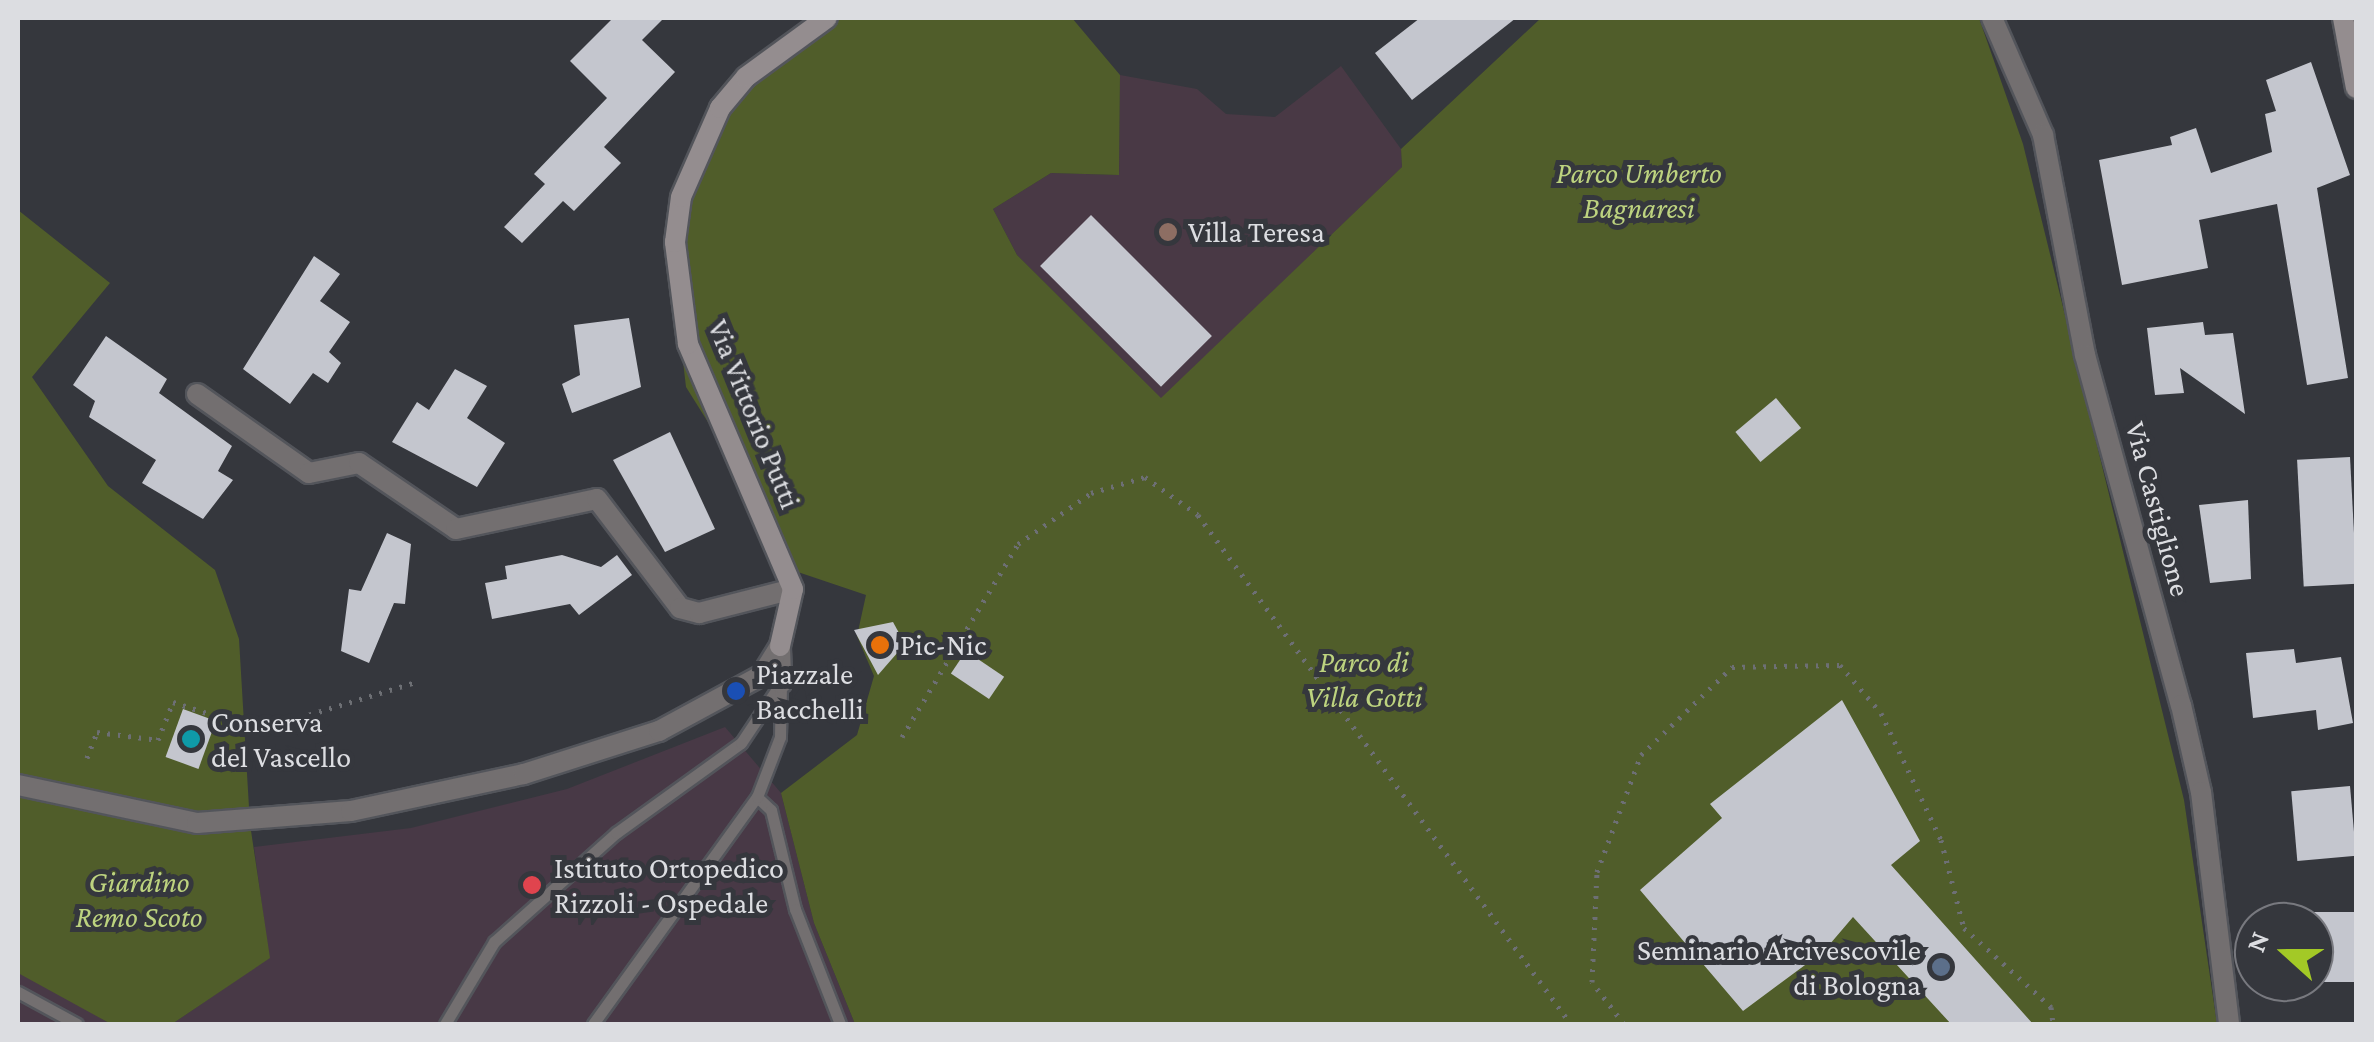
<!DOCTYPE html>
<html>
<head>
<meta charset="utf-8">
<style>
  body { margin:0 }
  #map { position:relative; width:2374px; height:1042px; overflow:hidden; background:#35373d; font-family:"Crimson Pro",serif }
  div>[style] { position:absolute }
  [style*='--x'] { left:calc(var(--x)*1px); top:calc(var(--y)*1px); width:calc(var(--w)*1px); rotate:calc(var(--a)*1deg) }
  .education>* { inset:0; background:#493945 }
  .medical>* { inset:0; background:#483946 }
  .green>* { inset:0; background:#505d2a }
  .building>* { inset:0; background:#c4c6ce; transform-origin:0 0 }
  .path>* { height:5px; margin-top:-2.5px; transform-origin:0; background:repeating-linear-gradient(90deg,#6d6f74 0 2.5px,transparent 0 10.5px) }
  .roads { filter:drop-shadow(2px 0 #53555b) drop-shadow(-2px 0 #53555b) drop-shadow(0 2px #53555b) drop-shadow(0 -2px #53555b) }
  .lane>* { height:11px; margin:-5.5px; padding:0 5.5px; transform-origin:5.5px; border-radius:5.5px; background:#736f70 }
  .street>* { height:20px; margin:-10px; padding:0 10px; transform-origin:10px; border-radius:10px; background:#736f70 }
  .secondary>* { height:20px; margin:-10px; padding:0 10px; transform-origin:10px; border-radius:10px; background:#948d8f }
  .dots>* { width:28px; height:28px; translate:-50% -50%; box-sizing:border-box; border:5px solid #35373d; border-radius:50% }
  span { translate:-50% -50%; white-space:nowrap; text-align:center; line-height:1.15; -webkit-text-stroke:10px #35373d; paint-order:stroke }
  .park-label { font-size:30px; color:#bdd37f; font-style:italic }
  .poi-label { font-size:30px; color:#dcdde1 }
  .left { translate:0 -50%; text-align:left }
  .right { translate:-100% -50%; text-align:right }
  .street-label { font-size:30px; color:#dcdde1 }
  .frame { position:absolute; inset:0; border:20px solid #dcdde1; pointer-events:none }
  .north { position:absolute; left:2234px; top:902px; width:100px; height:100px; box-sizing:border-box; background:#35373d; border:2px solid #78797f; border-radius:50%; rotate:291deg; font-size:28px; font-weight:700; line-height:40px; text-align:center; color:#dcdde1 }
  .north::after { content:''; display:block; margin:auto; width:35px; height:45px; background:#a3c926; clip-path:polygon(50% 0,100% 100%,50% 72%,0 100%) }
</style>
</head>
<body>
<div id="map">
  <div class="education">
    <div style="clip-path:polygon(1341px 66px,1401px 149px,1402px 167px,1161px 399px,1017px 255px,993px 209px,1051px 173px,1119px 175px,1120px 75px,1197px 89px,1226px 114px,1275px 117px)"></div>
  </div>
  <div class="medical">
    <div style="clip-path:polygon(725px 727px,781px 793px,814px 923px,855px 1024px,172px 1024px,269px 958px,254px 847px,411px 828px,567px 789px)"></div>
    <div style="clip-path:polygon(18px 973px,32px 978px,111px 1024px,18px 1024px)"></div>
  </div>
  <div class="green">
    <div style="clip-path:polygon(817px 18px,1072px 18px,1120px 75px,1119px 175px,1051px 173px,993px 209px,1017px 255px,1161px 398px,1402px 167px,1401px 149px,1541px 18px,1979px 18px,2023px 144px,2184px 800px,2217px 1024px,855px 1024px,814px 923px,781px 793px,857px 735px,874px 676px,857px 636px,866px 595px,783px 567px,776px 531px,686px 387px,671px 259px,706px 117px)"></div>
    <div style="clip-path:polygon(18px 210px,110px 283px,32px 377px,108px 486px,215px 570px,239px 639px,250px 824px,270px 958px,172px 1024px,111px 1024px,18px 973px)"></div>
  </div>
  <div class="building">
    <div style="clip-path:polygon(613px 18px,664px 18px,642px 40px,675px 72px,604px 147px,621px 163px,574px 211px,563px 201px,522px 243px,504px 227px,545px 184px,534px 174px,607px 98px,570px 61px)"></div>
    <div style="clip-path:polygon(1420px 18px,1516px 18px,1412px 100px,1375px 53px)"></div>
    <div style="clip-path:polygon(2311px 62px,2350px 175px,2317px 188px,2348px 378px,2307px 385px,2277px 204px,2199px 220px,2208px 268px,2122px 285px,2099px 160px,2172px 145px,2170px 137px,2196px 128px,2211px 173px,2272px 152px,2265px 114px,2276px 111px,2266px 80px)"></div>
    <div style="left:1091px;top:215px;width:171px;height:72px;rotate:45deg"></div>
    <div style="clip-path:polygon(314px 256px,340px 274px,320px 301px,350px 322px,329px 352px,341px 363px,328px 383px,313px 373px,290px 404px,243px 369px)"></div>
    <div style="clip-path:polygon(629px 318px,641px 387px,572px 413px,562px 384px,580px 375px,574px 325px)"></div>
    <div style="clip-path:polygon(2203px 322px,2205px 335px,2233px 333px,2245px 414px,2180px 368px,2184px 393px,2155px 395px,2147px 328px)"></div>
    <div style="clip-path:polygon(106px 336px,167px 379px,159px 393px,232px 446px,218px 471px,233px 480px,203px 519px,142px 483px,156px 460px,89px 417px,95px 401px,73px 385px)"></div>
    <div style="clip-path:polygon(455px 369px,487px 386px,467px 418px,505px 443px,477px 487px,392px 442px,417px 402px,429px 410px)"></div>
    <div style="left:1776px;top:398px;width:39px;height:53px;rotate:50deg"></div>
    <div style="clip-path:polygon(670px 432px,715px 529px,665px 552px,613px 460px)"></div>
    <div style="left:2350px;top:457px;width:127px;height:53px;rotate:87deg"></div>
    <div style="clip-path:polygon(2248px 500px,2251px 579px,2210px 583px,2199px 505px)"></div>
    <div style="clip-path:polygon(387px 533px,411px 544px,405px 604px,394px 603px,369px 663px,341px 651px,349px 589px,361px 591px)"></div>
    <div style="clip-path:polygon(562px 555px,601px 567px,617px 555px,632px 575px,579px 615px,570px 604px,492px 619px,485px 583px,507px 579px,505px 566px)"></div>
    <div style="clip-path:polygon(893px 622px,905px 644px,878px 675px,854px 630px)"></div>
    <div style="clip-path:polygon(2294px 649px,2296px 663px,2341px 657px,2353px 723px,2318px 730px,2316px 710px,2253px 718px,2246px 653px)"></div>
    <div style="left:966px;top:651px;width:46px;height:27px;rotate:34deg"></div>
    <div style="clip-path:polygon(1842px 700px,1920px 841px,1891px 865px,2033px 1024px,1951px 1024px,1853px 917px,1824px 951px,1743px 1011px,1640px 890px,1722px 818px,1710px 804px)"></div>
    <div style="left:183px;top:709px;width:35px;height:51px;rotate:20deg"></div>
    <div style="left:2350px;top:786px;width:70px;height:59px;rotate:85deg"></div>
    <div style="left:2356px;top:912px;width:70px;height:42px;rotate:90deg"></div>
  </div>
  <div class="path">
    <div style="--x:902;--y:737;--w:225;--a:-59"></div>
    <div style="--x:1018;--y:544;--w:89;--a:-34.9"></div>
    <div style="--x:1091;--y:493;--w:56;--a:-16.5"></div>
    <div style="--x:1145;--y:477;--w:65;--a:35.6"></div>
    <div style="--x:1198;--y:515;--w:631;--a:53.77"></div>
    <div style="--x:87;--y:758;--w:28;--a:-69"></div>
    <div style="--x:97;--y:732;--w:62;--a:7.5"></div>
    <div style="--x:158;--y:740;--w:41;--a:-68.5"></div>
    <div style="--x:173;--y:702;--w:90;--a:18"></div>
    <div style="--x:259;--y:730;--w:167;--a:-17"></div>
    <div style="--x:1624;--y:1024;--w:53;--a:-127.3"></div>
    <div style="--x:1592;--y:982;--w:110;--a:-87.4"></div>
    <div style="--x:1597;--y:872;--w:125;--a:-69.4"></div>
    <div style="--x:1641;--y:755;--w:127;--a:-44"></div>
    <div style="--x:1732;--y:667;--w:108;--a:-1.1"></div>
    <div style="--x:1840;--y:665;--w:63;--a:49.5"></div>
    <div style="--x:1881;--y:713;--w:140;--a:64.7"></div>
    <div style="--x:1941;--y:840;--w:91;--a:75.4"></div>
    <div style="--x:1964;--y:928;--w:118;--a:42.2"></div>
    <div style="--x:2051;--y:1007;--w:17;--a:83"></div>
  </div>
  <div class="roads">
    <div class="lane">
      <div style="--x:757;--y:797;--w:19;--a:43"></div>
      <div style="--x:771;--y:810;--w:102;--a:76.4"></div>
      <div style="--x:795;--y:909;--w:123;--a:68.6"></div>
      <div style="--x:18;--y:992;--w:67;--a:28.5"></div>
      <div style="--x:445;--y:1024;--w:96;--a:-59.1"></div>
      <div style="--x:494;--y:942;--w:164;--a:-41.8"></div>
      <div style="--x:616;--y:833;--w:154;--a:-35.8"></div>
      <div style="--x:741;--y:743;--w:72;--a:-56.3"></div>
      <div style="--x:593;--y:1024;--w:280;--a:-54.2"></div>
      <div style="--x:757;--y:797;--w:64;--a:-69"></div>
      <div style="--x:780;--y:737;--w:50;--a:-88.9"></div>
    </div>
    <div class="street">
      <div style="--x:1992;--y:18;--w:128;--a:66.4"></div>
      <div style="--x:2043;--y:135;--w:224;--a:79.2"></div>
      <div style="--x:2085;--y:355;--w:363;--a:74.7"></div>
      <div style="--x:2181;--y:705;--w:89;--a:77.1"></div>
      <div style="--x:2201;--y:792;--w:234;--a:83.1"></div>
      <div style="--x:197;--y:394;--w:137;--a:35.2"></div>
      <div style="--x:309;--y:473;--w:51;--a:-11.3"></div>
      <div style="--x:359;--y:463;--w:117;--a:34.2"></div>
      <div style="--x:456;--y:529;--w:144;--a:-12"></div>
      <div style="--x:597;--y:499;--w:137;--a:52.7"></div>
      <div style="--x:680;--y:608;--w:20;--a:15"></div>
      <div style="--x:699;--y:613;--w:97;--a:-14.3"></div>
      <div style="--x:780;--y:648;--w:35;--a:88"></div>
      <div style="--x:18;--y:785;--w:183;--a:12"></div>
      <div style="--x:197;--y:823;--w:154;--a:-4.5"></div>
      <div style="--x:351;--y:811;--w:177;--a:-12.1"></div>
      <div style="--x:524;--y:774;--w:142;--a:-17.7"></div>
      <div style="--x:659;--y:731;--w:117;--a:-28.5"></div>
      <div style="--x:762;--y:675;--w:34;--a:-58"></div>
    </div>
    <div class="secondary">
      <div style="--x:2343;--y:18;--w:71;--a:79.5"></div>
      <div style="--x:780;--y:646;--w:58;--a:-77.2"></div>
      <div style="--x:793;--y:589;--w:267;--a:-113.2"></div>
      <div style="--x:688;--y:344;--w:103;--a:-97.3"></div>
      <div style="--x:675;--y:242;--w:45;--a:-82.4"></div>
      <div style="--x:681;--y:197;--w:97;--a:-66.3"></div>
      <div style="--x:720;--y:108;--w:40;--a:-50"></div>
      <div style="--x:746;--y:77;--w:100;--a:-36.1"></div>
    </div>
  </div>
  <div class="dots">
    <div style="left:1168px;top:232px;background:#8d6e63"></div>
    <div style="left:880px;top:645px;background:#e8710a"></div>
    <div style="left:736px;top:691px;background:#1a4fb4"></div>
    <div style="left:191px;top:739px;background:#0f9aa8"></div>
    <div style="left:532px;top:885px;background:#e0444e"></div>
    <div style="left:1941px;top:967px;background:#5c6f8a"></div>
  </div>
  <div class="park-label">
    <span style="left:1639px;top:190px">Parco Umberto<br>Bagnaresi</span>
    <span style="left:1364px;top:679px">Parco di<br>Villa Gotti</span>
    <span style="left:139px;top:899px">Giardino<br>Remo Scoto</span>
  </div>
  <div class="poi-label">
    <span class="left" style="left:1188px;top:232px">Villa Teresa</span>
    <span class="left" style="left:900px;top:645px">Pic-Nic</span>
    <span class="left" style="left:756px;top:691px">Piazzale<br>Bacchelli</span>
    <span class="left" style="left:211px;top:739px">Conserva<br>del Vascello</span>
    <span class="left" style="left:554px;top:885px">Istituto Ortopedico<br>Rizzoli - Ospedale</span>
    <span class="right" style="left:1921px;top:967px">Seminario Arcivescovile<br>di Bologna</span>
  </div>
  <div class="street-label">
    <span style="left:754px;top:414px;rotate:68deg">Via Vittorio Putti</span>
    <span style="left:2158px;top:509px;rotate:75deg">Via Castiglione</span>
  </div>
  <div class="frame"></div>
  <div class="north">N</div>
</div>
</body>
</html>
